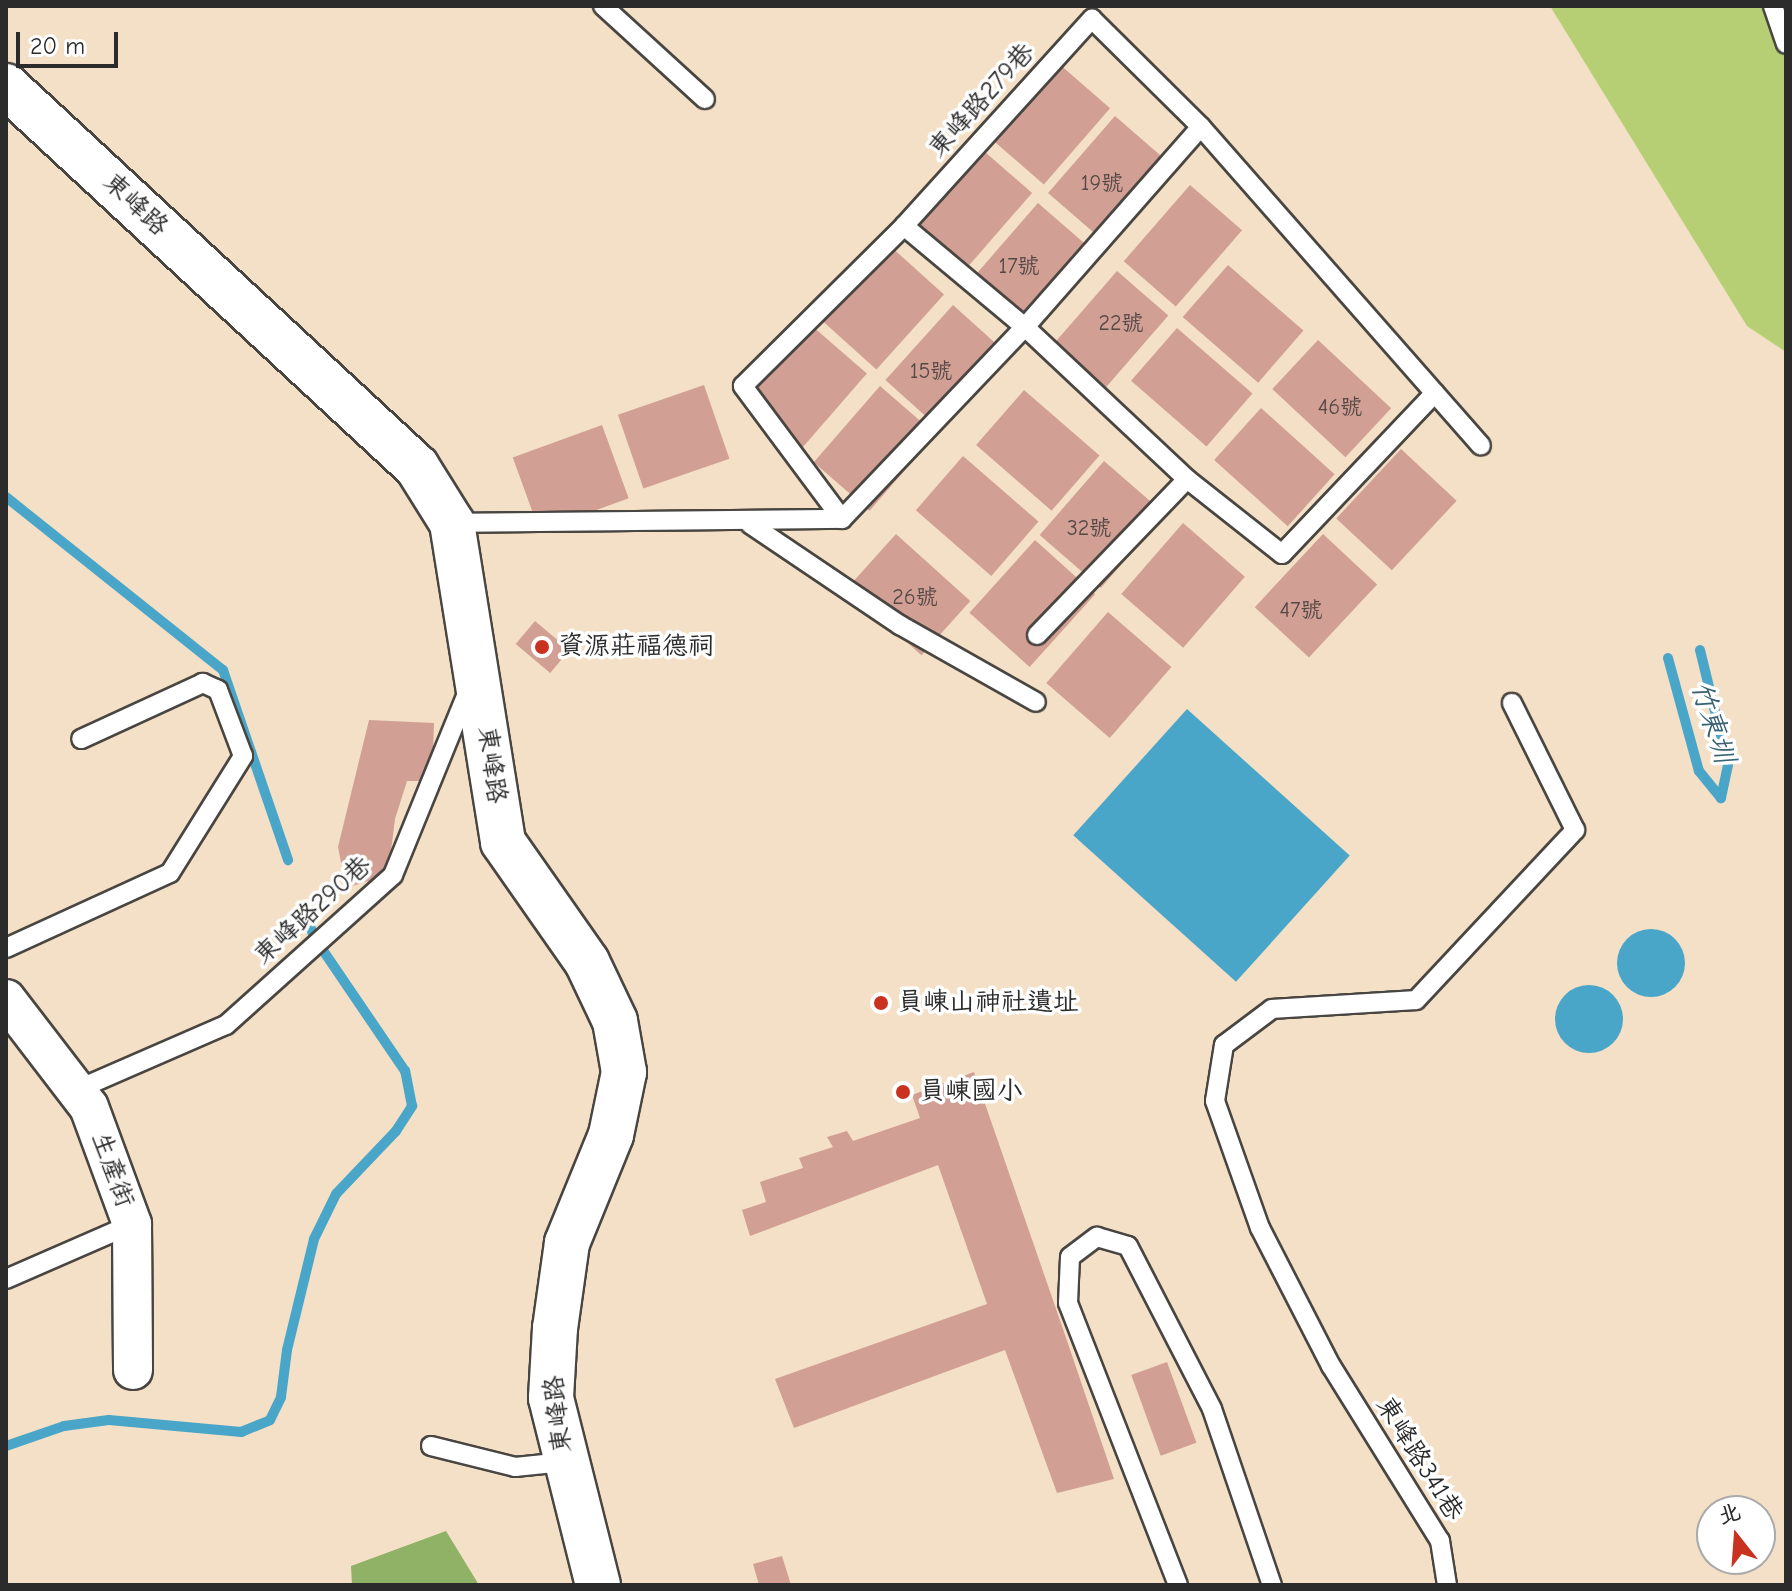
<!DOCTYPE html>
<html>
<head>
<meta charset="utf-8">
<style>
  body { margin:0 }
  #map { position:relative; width:1792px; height:1591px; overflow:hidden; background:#f4e0c6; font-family:"Comic Neue","LXGW WenKai TC",sans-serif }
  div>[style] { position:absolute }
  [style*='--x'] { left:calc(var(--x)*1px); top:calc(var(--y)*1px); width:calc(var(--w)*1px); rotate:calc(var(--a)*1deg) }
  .green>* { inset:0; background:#b6cf74 }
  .forest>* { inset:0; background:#90b266 }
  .water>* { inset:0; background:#4aa6c8; transform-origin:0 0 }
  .round { border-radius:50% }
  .stream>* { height:10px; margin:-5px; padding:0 5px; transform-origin:5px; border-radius:5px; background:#4aa6c8 }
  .building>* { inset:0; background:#d19f94; transform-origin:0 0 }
  .roads { filter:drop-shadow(2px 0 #494642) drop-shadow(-2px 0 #494642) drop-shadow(0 2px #494642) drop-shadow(0 -2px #494642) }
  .service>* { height:18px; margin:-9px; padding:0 9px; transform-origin:9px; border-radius:9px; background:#fff }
  .minor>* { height:38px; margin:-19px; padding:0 19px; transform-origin:19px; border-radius:19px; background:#fff }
  .secondary>* { height:44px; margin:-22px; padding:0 22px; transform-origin:22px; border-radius:22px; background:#fff }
  .dots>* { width:22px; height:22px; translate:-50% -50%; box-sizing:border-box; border:4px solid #fff; border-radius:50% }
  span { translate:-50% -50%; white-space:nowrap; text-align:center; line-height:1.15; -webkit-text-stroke:7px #fff; paint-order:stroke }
  .number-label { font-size:22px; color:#544845 }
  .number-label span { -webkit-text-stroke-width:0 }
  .street-label { font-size:26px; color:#2b2b2b }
  .poi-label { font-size:26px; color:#2b2b2b }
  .left { translate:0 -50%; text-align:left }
  .water-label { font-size:28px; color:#396272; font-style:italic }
  .frame { position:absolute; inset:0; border:8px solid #2b2b2b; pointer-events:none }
  .north { position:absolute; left:1696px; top:1495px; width:80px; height:80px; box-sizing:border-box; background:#fff; border:2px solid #aaa; border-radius:50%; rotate:343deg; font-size:22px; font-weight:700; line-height:32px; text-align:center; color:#2b2b2b }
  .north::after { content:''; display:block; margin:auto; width:28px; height:36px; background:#c8321e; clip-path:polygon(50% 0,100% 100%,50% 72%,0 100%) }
  .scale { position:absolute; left:16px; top:32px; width:102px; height:36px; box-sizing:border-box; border:4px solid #2b2b2b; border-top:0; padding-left:10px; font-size:24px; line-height:28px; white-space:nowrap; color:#2b2b2b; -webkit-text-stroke:6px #fff; paint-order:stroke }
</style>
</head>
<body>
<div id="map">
  <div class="green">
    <div style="clip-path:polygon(1550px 6px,1786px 6px,1786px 352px,1747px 326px)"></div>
  </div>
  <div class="forest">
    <div style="clip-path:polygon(446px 1531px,479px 1585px,352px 1585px,351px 1566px)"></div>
  </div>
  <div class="water">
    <div style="left:1187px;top:709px;width:219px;height:170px;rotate:42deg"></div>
    <div class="round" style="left:1617px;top:929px;width:68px;height:68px"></div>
    <div class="round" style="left:1555px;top:985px;width:68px;height:68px"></div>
  </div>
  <div class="stream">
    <div style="--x:6;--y:497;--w:278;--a:38.6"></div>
    <div style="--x:223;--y:670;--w:201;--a:71.1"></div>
    <div style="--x:1700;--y:650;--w:118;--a:76.3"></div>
    <div style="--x:1728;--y:765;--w:34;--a:102"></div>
    <div style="--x:1668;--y:658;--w:117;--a:74.7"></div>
    <div style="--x:1699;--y:771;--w:35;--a:51"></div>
    <div style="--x:6;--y:1446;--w:61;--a:-19"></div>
    <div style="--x:64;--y:1426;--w:45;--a:-7.6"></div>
    <div style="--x:109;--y:1420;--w:133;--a:5.2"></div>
    <div style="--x:241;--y:1432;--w:31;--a:-22"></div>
    <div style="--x:270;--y:1420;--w:25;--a:-64"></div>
    <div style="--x:281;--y:1397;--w:47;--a:-82.7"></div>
    <div style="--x:287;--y:1350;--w:114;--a:-76.3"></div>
    <div style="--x:314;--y:1239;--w:50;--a:-63.9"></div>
    <div style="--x:336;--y:1194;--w:87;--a:-46.4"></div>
    <div style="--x:396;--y:1131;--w:30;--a:-57"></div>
    <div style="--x:412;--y:1106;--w:36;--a:-101"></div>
    <div style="--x:405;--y:1071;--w:162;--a:-124.2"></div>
    <div style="--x:314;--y:937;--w:23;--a:-110"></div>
  </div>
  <div class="building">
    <div style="left:1058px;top:63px;width:69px;height:101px;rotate:41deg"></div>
    <div style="left:1115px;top:116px;width:68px;height:102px;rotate:41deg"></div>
    <div style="left:977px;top:145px;width:73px;height:101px;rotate:41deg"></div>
    <div style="left:1190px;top:185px;width:69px;height:101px;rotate:41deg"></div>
    <div style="left:1038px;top:203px;width:69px;height:100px;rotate:41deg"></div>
    <div style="left:889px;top:245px;width:74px;height:101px;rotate:42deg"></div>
    <div style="left:1228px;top:265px;width:100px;height:69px;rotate:41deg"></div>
    <div style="left:1117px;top:271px;width:68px;height:101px;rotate:41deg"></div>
    <div style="left:953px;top:305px;width:74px;height:101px;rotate:42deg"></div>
    <div style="left:811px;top:325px;width:74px;height:101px;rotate:41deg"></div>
    <div style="left:1177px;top:328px;width:100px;height:70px;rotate:41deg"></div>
    <div style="left:1318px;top:340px;width:100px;height:67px;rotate:43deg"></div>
    <div style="left:704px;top:385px;width:78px;height:91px;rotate:71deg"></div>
    <div style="left:880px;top:386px;width:74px;height:101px;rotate:41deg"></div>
    <div style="left:1024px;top:390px;width:100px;height:73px;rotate:41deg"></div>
    <div style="left:1261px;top:408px;width:99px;height:70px;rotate:42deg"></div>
    <div style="left:602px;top:425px;width:78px;height:95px;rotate:70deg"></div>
    <div style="left:1401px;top:449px;width:76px;height:95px;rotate:43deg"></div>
    <div style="left:963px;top:456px;width:100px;height:72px;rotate:41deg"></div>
    <div style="left:1104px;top:461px;width:81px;height:98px;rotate:41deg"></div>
    <div style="left:1183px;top:523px;width:82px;height:94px;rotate:41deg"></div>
    <div style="left:896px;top:534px;width:100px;height:73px;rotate:42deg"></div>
    <div style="left:1323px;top:534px;width:74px;height:100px;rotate:43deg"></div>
    <div style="left:1035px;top:540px;width:81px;height:98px;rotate:42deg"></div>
    <div style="left:1108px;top:612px;width:84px;height:94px;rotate:41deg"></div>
    <div style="left:535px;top:621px;width:45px;height:30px;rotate:40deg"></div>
    <div style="clip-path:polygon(369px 720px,434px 723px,432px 781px,407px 781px,395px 819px,388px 875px,346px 888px,338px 847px)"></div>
    <div style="clip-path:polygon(974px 1072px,1063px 1329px,1114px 1479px,1057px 1493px,1005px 1350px,794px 1428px,775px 1379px,987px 1304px,938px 1165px,750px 1236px,742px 1210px,766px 1202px,760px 1182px,803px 1168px,799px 1158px,833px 1147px,827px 1137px,847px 1131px,853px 1141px,920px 1118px,912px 1095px)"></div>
    <div style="left:1167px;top:1362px;width:86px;height:38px;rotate:70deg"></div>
    <div style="clip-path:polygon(782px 1556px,791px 1585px,759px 1585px,753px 1564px)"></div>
  </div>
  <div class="roads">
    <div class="service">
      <div style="--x:603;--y:6;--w:138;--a:42.4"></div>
      <div style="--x:1773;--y:6;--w:40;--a:71.1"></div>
      <div style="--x:904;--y:226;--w:158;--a:39.9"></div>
      <div style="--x:1025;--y:327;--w:222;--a:43.2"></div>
      <div style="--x:1187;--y:479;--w:121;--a:38.3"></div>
      <div style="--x:1282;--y:554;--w:222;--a:-46.5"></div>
      <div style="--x:842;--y:519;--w:166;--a:-126.7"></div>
      <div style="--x:743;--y:386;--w:227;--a:-44.8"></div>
      <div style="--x:904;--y:226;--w:280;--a:-47.8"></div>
      <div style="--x:1092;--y:19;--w:153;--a:44.7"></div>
      <div style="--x:1201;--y:127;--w:424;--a:48.7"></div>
      <div style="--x:452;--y:523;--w:390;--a:-0.6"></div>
      <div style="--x:842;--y:519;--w:265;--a:-46.4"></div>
      <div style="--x:1025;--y:327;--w:266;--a:-48.7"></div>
      <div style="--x:750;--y:524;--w:181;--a:34"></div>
      <div style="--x:900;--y:625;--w:156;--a:29.5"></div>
      <div style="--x:1037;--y:635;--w:216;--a:-46.1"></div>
      <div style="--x:6;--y:948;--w:180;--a:-24.6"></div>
      <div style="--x:170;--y:873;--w:138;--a:-58"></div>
      <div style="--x:243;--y:756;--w:71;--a:-110.7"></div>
      <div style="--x:218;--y:690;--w:17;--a:-155"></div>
      <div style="--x:203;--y:683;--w:134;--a:155.3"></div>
      <div style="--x:74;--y:1091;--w:166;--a:-23.5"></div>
      <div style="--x:226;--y:1025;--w:224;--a:-41.9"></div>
      <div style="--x:393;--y:875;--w:199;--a:-67.8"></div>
      <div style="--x:6;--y:1279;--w:137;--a:-23.6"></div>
      <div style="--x:431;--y:1446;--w:87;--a:14"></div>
      <div style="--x:515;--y:1467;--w:49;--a:-5.8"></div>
      <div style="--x:1178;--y:1585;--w:303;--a:-111.3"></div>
      <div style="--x:1068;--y:1303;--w:46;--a:-87.5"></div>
      <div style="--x:1070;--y:1257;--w:34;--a:-37"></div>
      <div style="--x:1097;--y:1237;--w:32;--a:16"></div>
      <div style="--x:1128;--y:1246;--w:183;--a:62.7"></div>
      <div style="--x:1212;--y:1409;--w:186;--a:71.2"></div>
      <div style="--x:1447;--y:1585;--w:45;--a:-99"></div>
      <div style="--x:1440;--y:1541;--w:206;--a:-121.9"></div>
      <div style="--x:1331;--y:1366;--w:155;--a:-117.2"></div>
      <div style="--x:1260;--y:1228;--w:135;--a:-109.5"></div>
      <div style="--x:1215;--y:1101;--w:57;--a:-80.9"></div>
      <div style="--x:1224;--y:1045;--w:60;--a:-36.9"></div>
      <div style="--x:1272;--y:1009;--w:144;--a:-3.6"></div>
      <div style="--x:1416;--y:1000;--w:233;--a:-46.9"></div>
      <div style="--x:1575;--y:830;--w:142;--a:-116.4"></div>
    </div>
    <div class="minor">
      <div style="--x:6;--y:999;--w:136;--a:52.5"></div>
      <div style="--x:89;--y:1107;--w:125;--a:69.8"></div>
      <div style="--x:132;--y:1224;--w:146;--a:89.6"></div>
    </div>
    <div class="secondary">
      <div style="--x:6;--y:86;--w:560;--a:42.83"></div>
      <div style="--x:417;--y:467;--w:66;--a:58"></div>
      <div style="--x:452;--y:523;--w:323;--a:80.9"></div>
      <div style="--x:503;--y:842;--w:146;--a:55"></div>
      <div style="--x:587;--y:962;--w:65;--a:64.6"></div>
      <div style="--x:615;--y:1021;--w:52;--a:80"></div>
      <div style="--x:624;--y:1072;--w:64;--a:101.7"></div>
      <div style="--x:611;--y:1135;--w:117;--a:112.2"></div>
      <div style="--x:567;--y:1243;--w:86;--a:98"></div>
      <div style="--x:555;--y:1328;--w:70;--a:93.3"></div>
      <div style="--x:551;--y:1398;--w:193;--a:75.9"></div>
    </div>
  </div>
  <div class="dots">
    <div style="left:542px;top:647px;background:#c8321e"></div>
    <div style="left:881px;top:1003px;background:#c8321e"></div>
    <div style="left:903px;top:1092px;background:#c8321e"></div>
  </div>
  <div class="number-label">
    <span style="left:1102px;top:184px">19號</span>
    <span style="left:1019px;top:267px">17號</span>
    <span style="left:1121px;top:324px">22號</span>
    <span style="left:931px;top:372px">15號</span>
    <span style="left:1340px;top:408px">46號</span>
    <span style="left:1089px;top:529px">32號</span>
    <span style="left:915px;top:598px">26號</span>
    <span style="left:1301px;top:611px">47號</span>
  </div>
  <div class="street-label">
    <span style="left:982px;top:101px;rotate:-48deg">東峰路279巷</span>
    <span style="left:135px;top:205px;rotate:43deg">東峰路</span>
    <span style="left:491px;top:765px;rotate:82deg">東峰路</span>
    <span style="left:313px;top:911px;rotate:-42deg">東峰路290巷</span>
    <span style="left:112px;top:1170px;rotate:70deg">生產街</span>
    <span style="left:559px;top:1414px;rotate:-97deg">東峰路</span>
    <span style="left:1419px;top:1459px;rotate:58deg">東峰路341巷</span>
  </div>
  <div class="poi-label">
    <span class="left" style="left:558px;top:647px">資源莊福德祠</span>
    <span class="left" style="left:897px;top:1003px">員崠山神社遺址</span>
    <span class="left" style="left:919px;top:1092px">員崠國小</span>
  </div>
  <div class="water-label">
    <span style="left:1713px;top:722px;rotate:72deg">竹東圳</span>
  </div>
  <div class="frame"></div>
  <div class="north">北</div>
  <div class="scale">20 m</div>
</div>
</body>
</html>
